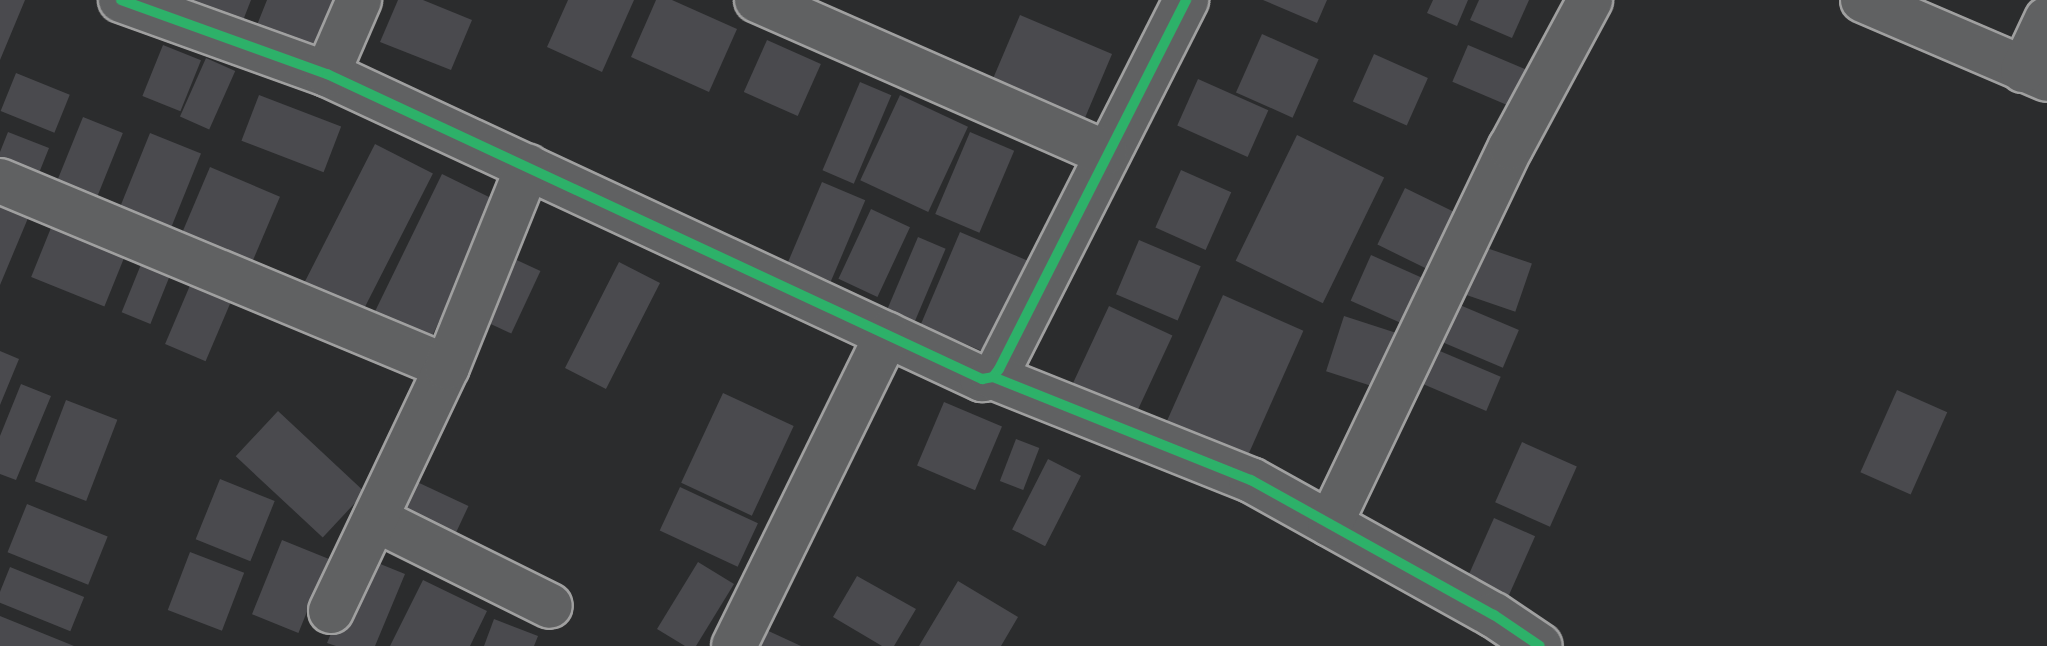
<!DOCTYPE html>
<html>
<head>
<meta charset="utf-8">
<style>
  body { margin:0 }
  #map { position:relative; width:2047px; height:646px; overflow:hidden; background:#2b2c2d; font-family:"Shantell Sans",sans-serif }
  div>[style] { position:absolute }
  [style*='--x'] { left:calc(var(--x)*1px); top:calc(var(--y)*1px); width:calc(var(--w)*1px); rotate:calc(var(--a)*1deg) }
  .building>* { inset:0; background:#4a4a4e; transform-origin:0 0 }
  .roads { filter:drop-shadow(2px 0 #a0a0a0) drop-shadow(-2px 0 #a0a0a0) drop-shadow(0 2px #a0a0a0) drop-shadow(0 -2px #a0a0a0) }
  .minor>* { height:44px; margin:-22px; padding:0 22px; transform-origin:22px; border-radius:22px; background:#606162 }
  .cycleway>* { height:10px; margin:-5px; padding:0 5px; transform-origin:5px; border-radius:5px; background:#2db169 }
  span { translate:-50% -50%; white-space:nowrap; text-align:center; line-height:1.15; -webkit-text-stroke:7px #2a2d2e; paint-order:stroke }
</style>
</head>
<body>
<div id="map">
  <div class="building">
    <div style="clip-path:polygon(0 0,25px 0,0 60px)"></div>
    <div style="clip-path:polygon(186px 0,251px 0,242px 23px)"></div>
    <div style="clip-path:polygon(267px 0,337px 0,313px 59px,253px 35px)"></div>
    <div style="clip-path:polygon(398px 0,423px 0,472px 20px,451px 70px,380px 42px)"></div>
    <div style="clip-path:polygon(568px 0,634px 0,602px 72px,547px 47px)"></div>
    <div style="clip-path:polygon(656px 0,672px 0,737px 29px,709px 92px,631px 57px)"></div>
    <div style="clip-path:polygon(1263px 0,1327px 0,1317px 23px)"></div>
    <div style="clip-path:polygon(1433px 0,1468px 0,1457px 26px,1427px 13px)"></div>
    <div style="clip-path:polygon(1479px 0,1529px 0,1512px 38px,1470px 20px)"></div>
    <div style="left:1020px;top:15px;width:100px;height:79px;rotate:23deg"></div>
    <div style="left:1262px;top:34px;width:62px;height:64px;rotate:24deg"></div>
    <div style="left:767px;top:40px;width:59px;height:57px;rotate:24deg"></div>
    <div style="left:163px;top:45px;width:41px;height:55px;rotate:22deg"></div>
    <div style="left:1468px;top:45px;width:69px;height:40px;rotate:23deg"></div>
    <div style="left:1374px;top:54px;width:59px;height:52px;rotate:24deg"></div>
    <div style="left:206px;top:58px;width:32px;height:64px;rotate:24deg"></div>
    <div style="left:16px;top:73px;width:58px;height:41px;rotate:22deg"></div>
    <div style="left:1198px;top:79px;width:77px;height:51px;rotate:24deg"></div>
    <div style="left:860px;top:82px;width:34px;height:96px;rotate:23deg"></div>
    <div style="left:259px;top:95px;width:88px;height:49px;rotate:21deg"></div>
    <div style="left:900px;top:95px;width:75px;height:94px;rotate:25deg"></div>
    <div style="left:83px;top:117px;width:43px;height:71px;rotate:22deg"></div>
    <div style="clip-path:polygon(8px 132px,49px 148px,35px 183px,0 169px,0 152px)"></div>
    <div style="left:970px;top:132px;width:48px;height:89px;rotate:23deg"></div>
    <div style="left:150px;top:133px;width:55px;height:92px;rotate:22deg"></div>
    <div style="left:1297px;top:135px;width:97px;height:140px;rotate:26deg"></div>
    <div style="left:375px;top:144px;width:65px;height:163px;rotate:27deg"></div>
    <div style="left:210px;top:167px;width:76px;height:80px;rotate:23deg"></div>
    <div style="left:1181px;top:170px;width:55px;height:63px;rotate:24deg"></div>
    <div style="left:442px;top:174px;width:62px;height:161px;rotate:26deg"></div>
    <div style="left:822px;top:182px;width:47px;height:88px;rotate:23deg"></div>
    <div style="left:1405px;top:188px;width:60px;height:63px;rotate:26deg"></div>
    <div style="clip-path:polygon(0 199px,31px 211px,0 285px)"></div>
    <div style="left:871px;top:209px;width:43px;height:77px;rotate:25deg"></div>
    <div style="left:57px;top:213px;width:79px;height:69px;rotate:22deg"></div>
    <div style="left:960px;top:232px;width:75px;height:101px;rotate:23deg"></div>
    <div style="left:918px;top:237px;width:30px;height:79px;rotate:23deg"></div>
    <div style="left:1139px;top:240px;width:67px;height:59px;rotate:23deg"></div>
    <div style="left:1478px;top:245px;width:57px;height:51px;rotate:19deg"></div>
    <div style="left:146px;top:252px;width:31px;height:65px;rotate:22deg"></div>
    <div style="left:506px;top:255px;width:38px;height:69px;rotate:25deg"></div>
    <div style="left:1371px;top:255px;width:60px;height:50px;rotate:24deg"></div>
    <div style="left:619px;top:262px;width:46px;height:119px;rotate:27deg"></div>
    <div style="left:194px;top:276px;width:44px;height:74px;rotate:23deg"></div>
    <div style="left:1223px;top:295px;width:88px;height:146px;rotate:24deg"></div>
    <div style="left:1448px;top:300px;width:77px;height:41px;rotate:23deg"></div>
    <div style="left:1109px;top:306px;width:70px;height:90px;rotate:25deg"></div>
    <div style="left:1344px;top:316px;width:56px;height:58px;rotate:18deg"></div>
    <div style="left:1428px;top:346px;width:79px;height:37px;rotate:23deg"></div>
    <div style="clip-path:polygon(0 351px,19px 359px,0 405px)"></div>
    <div style="clip-path:polygon(21px 384px,51px 396px,16px 480px,0 474px,0 436px)"></div>
    <div style="left:1897px;top:390px;width:55px;height:90px;rotate:24deg"></div>
    <div style="left:723px;top:393px;width:78px;height:99px;rotate:25deg"></div>
    <div style="left:66px;top:400px;width:55px;height:87px;rotate:21deg"></div>
    <div style="left:944px;top:402px;width:63px;height:69px;rotate:23deg"></div>
    <div style="left:278px;top:411px;width:119px;height:62px;rotate:43deg"></div>
    <div style="left:1016px;top:439px;width:25px;height:45px;rotate:21deg"></div>
    <div style="left:1522px;top:442px;width:60px;height:66px;rotate:24deg"></div>
    <div style="left:1048px;top:459px;width:37px;height:79px;rotate:27deg"></div>
    <div style="left:220px;top:479px;width:59px;height:65px;rotate:22deg"></div>
    <div style="left:415px;top:481px;width:59px;height:41px;rotate:25deg"></div>
    <div style="left:680px;top:487px;width:86px;height:48px;rotate:25deg"></div>
    <div style="left:27px;top:504px;width:87px;height:52px;rotate:22deg"></div>
    <div style="left:1494px;top:518px;width:45px;height:70px;rotate:24deg"></div>
    <div style="left:282px;top:540px;width:50px;height:80px;rotate:22deg"></div>
    <div style="left:190px;top:552px;width:58px;height:62px;rotate:21deg"></div>
    <div style="clip-path:polygon(363px 557px,405px 574px,375px 646px,336px 646px,327px 643px)"></div>
    <div style="clip-path:polygon(698px 562px,734px 584px,696px 646px,685px 646px,657px 629px)"></div>
    <div style="left:10px;top:567px;width:80px;height:37px;rotate:22deg"></div>
    <div style="clip-path:polygon(857px 576px,916px 609px,894px 646px,882px 646px,833px 617px)"></div>
    <div style="clip-path:polygon(423px 580px,487px 611px,470px 646px,390px 646px)"></div>
    <div style="clip-path:polygon(958px 581px,1018px 617px,1001px 646px,919px 646px)"></div>
    <div style="clip-path:polygon(0 616px,74px 646px,0 646px)"></div>
    <div style="clip-path:polygon(494px 619px,538px 636px,534px 646px,484px 646px)"></div>
    <div style="clip-path:polygon(747px 621px,801px 646px,736px 646px)"></div>
  </div>
  <div class="roads">
    <div class="minor">
      <div style="--x:121;--y:0;--w:219;--a:19.8"></div>
      <div style="--x:327;--y:74;--w:723;--a:24.97"></div>
      <div style="--x:982;--y:379;--w:11;--a:-10"></div>
      <div style="--x:993;--y:377;--w:10;--a:-53"></div>
      <div style="--x:999;--y:369;--w:414;--a:-63.1"></div>
      <div style="--x:757;--y:0;--w:380;--a:23.7"></div>
      <div style="--x:1863;--y:0;--w:200;--a:23.2"></div>
      <div style="--x:2023;--y:70;--w:56;--a:-64.8"></div>
      <div style="--x:327;--y:74;--w:81;--a:-66.6"></div>
      <div style="--x:0;--y:181;--w:484;--a:22.6"></div>
      <div style="--x:993;--y:377;--w:278;--a:21.8"></div>
      <div style="--x:1251;--y:480;--w:278;--a:29.1"></div>
      <div style="--x:1494;--y:615;--w:55;--a:34"></div>
      <div style="--x:375;--y:519;--w:195;--a:26.4"></div>
      <div style="--x:1330;--y:524;--w:418;--a:-64.4"></div>
      <div style="--x:1511;--y:147;--w:167;--a:-61.7"></div>
      <div style="--x:331;--y:611;--w:270;--a:-64.6"></div>
      <div style="--x:447;--y:367;--w:216;--a:-68"></div>
      <div style="--x:734;--y:646;--w:347;--a:-63.8"></div>
    </div>
  </div>
  <div class="cycleway">
    <div style="--x:121;--y:0;--w:219;--a:19.8"></div>
    <div style="--x:327;--y:74;--w:723;--a:24.97"></div>
    <div style="--x:982;--y:379;--w:11;--a:-10"></div>
    <div style="--x:993;--y:377;--w:10;--a:-53"></div>
    <div style="--x:999;--y:369;--w:414;--a:-63.1"></div>
    <div style="--x:993;--y:377;--w:278;--a:21.8"></div>
    <div style="--x:1251;--y:480;--w:278;--a:29.1"></div>
    <div style="--x:1494;--y:615;--w:55;--a:34"></div>
  </div>
</div>
</body>
</html>
